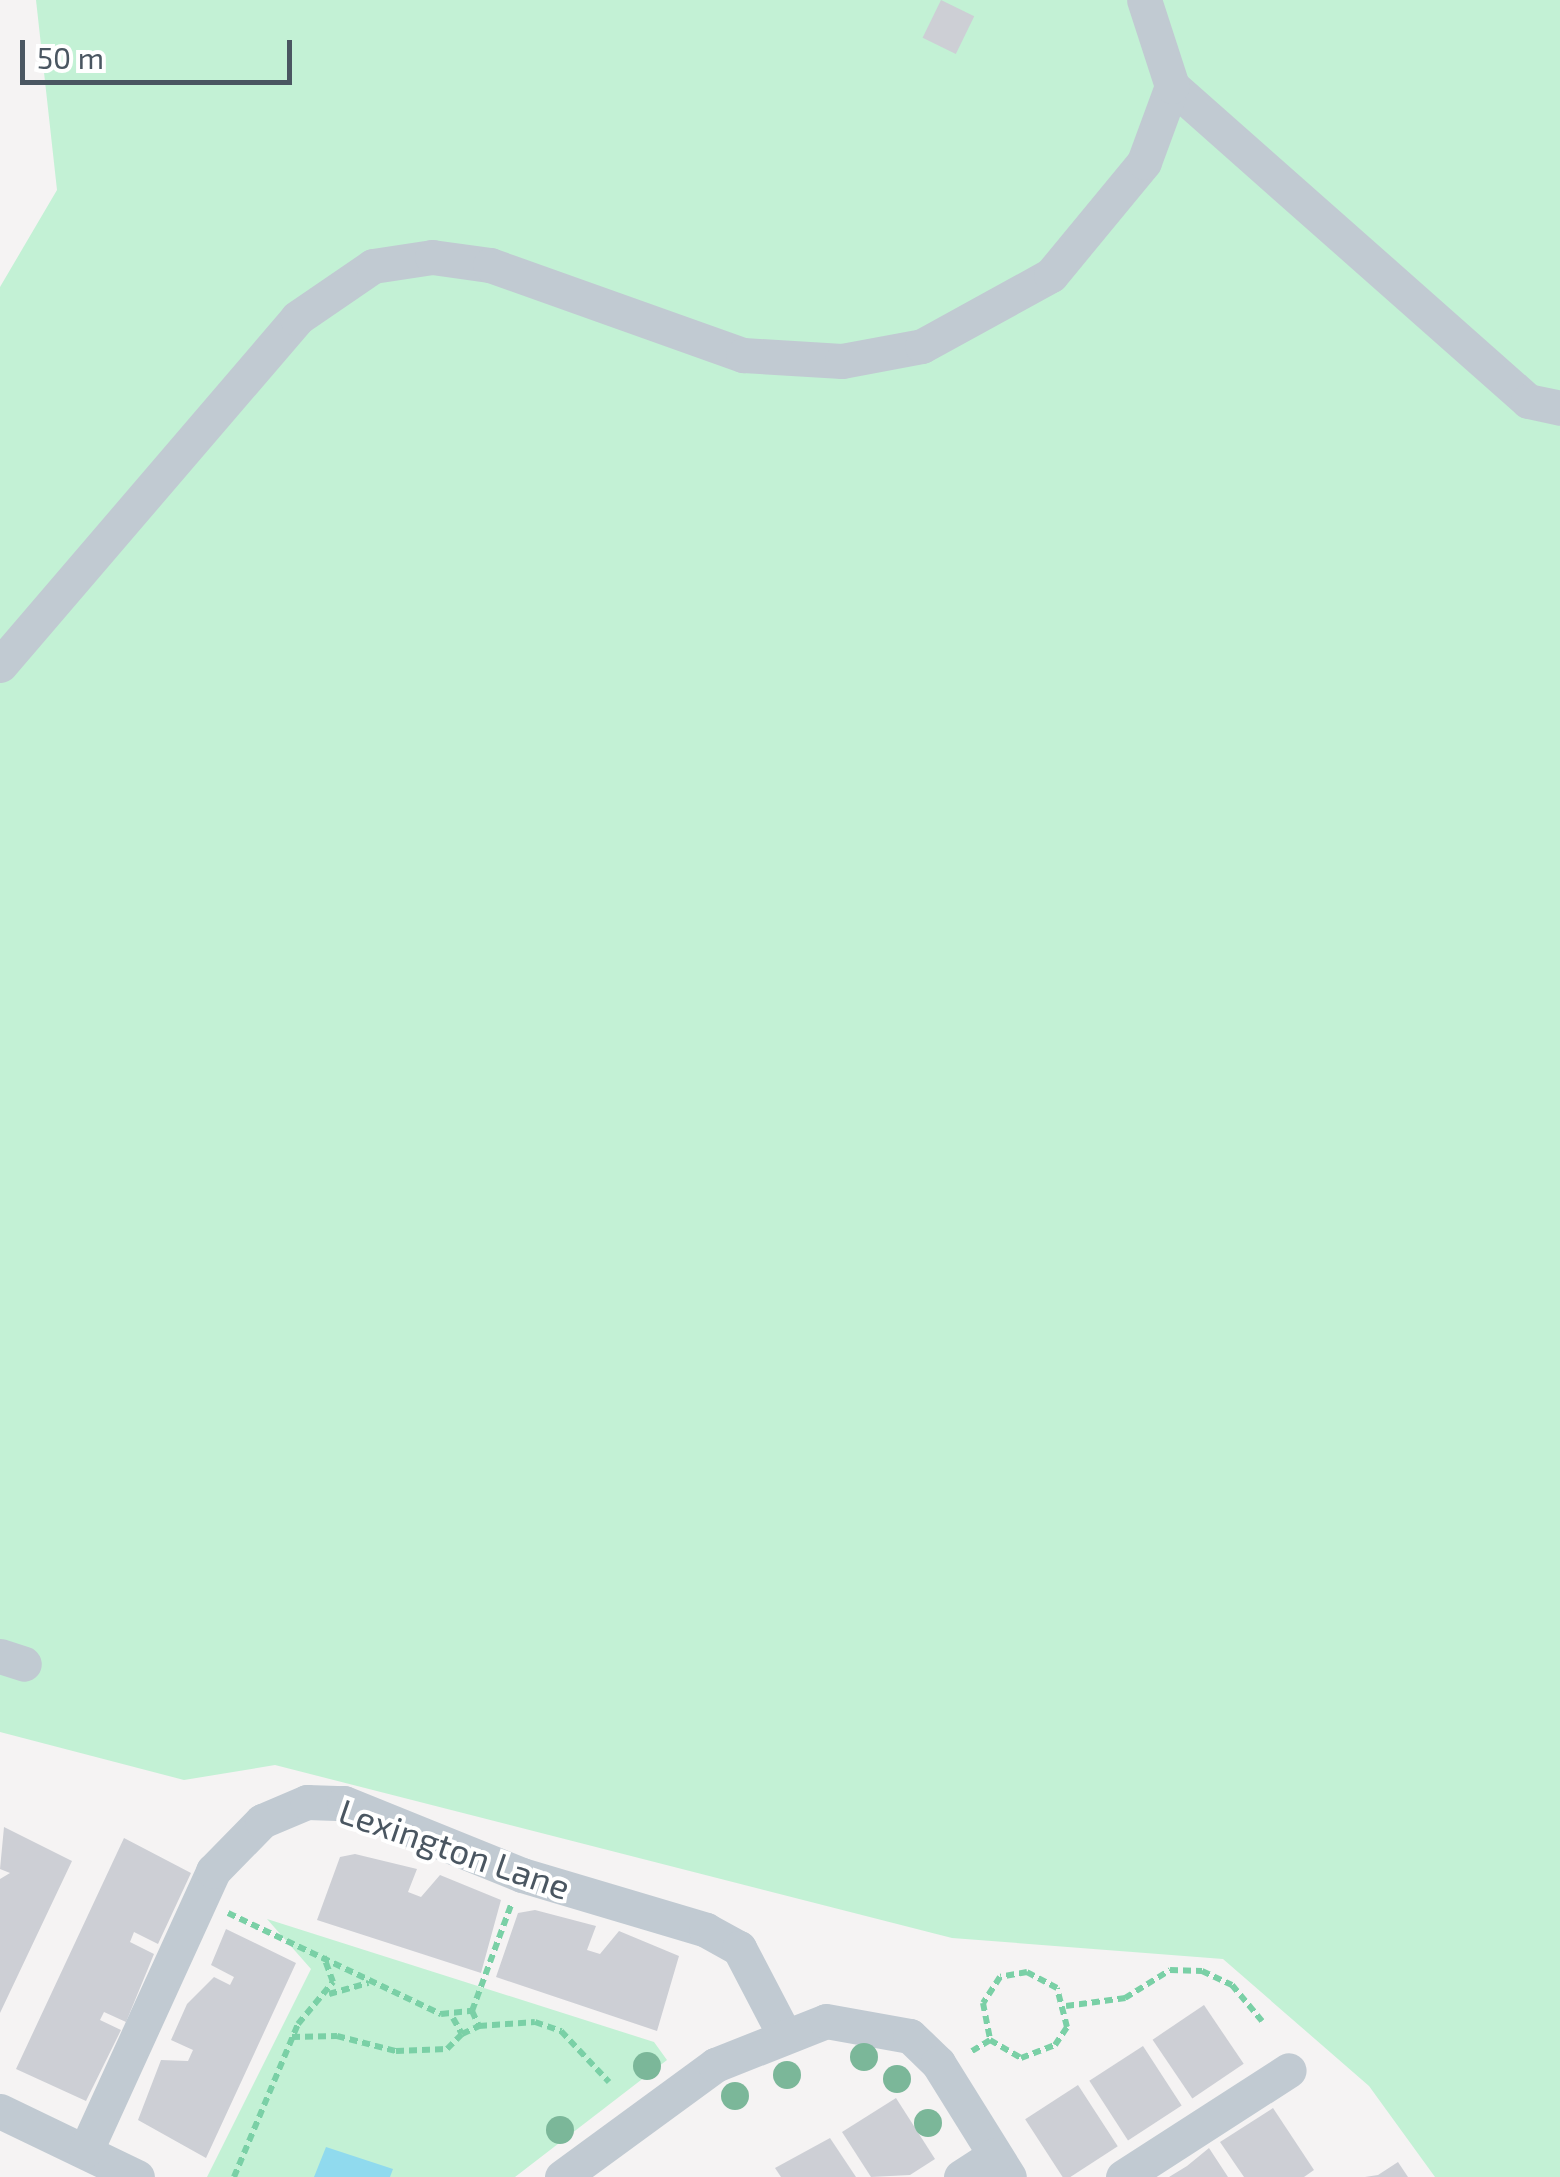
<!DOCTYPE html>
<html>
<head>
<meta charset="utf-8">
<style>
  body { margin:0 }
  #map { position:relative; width:1560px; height:2177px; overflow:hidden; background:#f5f3f3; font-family:"Exo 2",sans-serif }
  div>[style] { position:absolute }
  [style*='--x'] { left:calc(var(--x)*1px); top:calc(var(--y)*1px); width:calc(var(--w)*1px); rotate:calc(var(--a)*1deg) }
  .green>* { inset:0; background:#c3f1d5 }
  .water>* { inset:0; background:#90daee }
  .building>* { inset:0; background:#cdcfd5; transform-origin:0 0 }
  .path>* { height:6px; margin-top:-3px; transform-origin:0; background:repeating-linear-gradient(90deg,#7ad0a6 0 8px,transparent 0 13px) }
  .minor>* { height:35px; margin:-17.5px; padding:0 17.5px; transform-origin:17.5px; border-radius:17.5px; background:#c1cad2 }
  .trees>* { width:28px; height:28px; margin:-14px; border-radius:50%; background:#7bb799 }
  span { translate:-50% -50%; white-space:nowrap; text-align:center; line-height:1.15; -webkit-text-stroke:8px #fff; paint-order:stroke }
  .street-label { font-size:35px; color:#4a5661 }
  .scale { position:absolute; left:20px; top:40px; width:272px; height:45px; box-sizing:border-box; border:5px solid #4a5661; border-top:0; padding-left:12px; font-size:30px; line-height:35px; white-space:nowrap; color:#4a5661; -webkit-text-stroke:8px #fff; paint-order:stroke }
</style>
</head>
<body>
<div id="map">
  <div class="green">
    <div style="clip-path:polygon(36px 0,1560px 0,1560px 2177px,1435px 2177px,1369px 2086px,1223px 1959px,952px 1938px,275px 1765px,184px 1780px,0 1732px,0 287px,57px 190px)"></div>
    <div style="clip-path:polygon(267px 1919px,654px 2042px,667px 2060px,515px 2177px,207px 2177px,311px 1969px)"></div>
  </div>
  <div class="water">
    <div style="clip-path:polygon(326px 2147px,393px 2169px,390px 2177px,314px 2177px)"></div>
  </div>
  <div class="building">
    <div style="left:941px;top:0;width:37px;height:42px;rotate:26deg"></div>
    <div style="clip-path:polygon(4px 1827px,72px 1861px,0 2013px,0 1879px,10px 1873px,0 1869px)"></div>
    <div style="clip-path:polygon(124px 1838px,191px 1873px,158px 1944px,134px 1932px,130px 1942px,154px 1954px,126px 2022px,104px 2012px,100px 2020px,121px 2030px,86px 2101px,16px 2069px)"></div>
    <div style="clip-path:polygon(355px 1854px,417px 1869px,408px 1892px,421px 1897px,440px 1875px,501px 1900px,481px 1973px,317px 1920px,340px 1857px)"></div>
    <div style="clip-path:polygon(535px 1910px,596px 1926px,587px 1950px,600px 1954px,619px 1931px,679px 1956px,657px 2031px,496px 1977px,518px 1913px)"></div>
    <div style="clip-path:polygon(226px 1929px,296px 1963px,206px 2158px,138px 2120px,161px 2060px,188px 2061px,193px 2050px,171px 2040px,187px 2004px,214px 1977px,230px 1985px,234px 1977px,211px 1965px)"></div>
    <div style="left:1204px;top:2005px;width:71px;height:62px;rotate:56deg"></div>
    <div style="left:1143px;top:2046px;width:71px;height:64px;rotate:57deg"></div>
    <div style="left:1078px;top:2085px;width:73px;height:63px;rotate:57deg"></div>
    <div style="clip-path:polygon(896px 2098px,935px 2159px,910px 2175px,871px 2177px,842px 2132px)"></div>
    <div style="clip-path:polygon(1273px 2108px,1314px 2170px,1304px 2177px,1244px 2177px,1220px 2142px)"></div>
    <div style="clip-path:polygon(830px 2138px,856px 2177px,781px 2177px,775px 2168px)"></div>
    <div style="clip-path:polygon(1209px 2148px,1228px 2177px,1169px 2177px,1187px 2166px)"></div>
    <div style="clip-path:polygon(1398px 2162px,1408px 2177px,1365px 2177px,1378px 2175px)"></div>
  </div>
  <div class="path">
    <div style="--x:228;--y:1913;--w:236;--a:25.4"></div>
    <div style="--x:441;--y:2014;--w:31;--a:-6"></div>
    <div style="--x:472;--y:2011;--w:17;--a:65"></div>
    <div style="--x:479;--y:2026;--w:56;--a:-4.1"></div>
    <div style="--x:535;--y:2022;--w:28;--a:19"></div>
    <div style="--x:561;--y:2031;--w:70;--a:46.7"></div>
    <div style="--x:329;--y:1994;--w:41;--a:-15.8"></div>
    <div style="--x:1066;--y:2006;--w:60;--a:-7.7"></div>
    <div style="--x:1125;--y:1998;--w:53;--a:-31.9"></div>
    <div style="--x:1170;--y:1970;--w:32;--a:2"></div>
    <div style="--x:1202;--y:1971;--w:33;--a:25"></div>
    <div style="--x:1232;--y:1985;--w:47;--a:50.2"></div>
    <div style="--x:472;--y:2011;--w:113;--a:-69.8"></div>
    <div style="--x:453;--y:2018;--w:18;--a:61"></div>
    <div style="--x:462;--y:2034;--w:19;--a:-25"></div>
    <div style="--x:292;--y:2037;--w:45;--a:-1.3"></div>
    <div style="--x:337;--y:2036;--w:61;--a:14.3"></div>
    <div style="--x:396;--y:2051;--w:51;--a:-2.2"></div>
    <div style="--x:447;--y:2049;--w:21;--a:-45"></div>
    <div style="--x:972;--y:2051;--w:21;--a:-31"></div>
    <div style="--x:990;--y:2040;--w:36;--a:30"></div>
    <div style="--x:1021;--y:2058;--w:36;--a:-21"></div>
    <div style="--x:1055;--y:2045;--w:22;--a:-56"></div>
    <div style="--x:1067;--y:2027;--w:40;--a:-104.4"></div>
    <div style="--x:1057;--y:1988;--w:34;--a:-152"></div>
    <div style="--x:1027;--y:1972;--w:27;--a:170"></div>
    <div style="--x:1000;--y:1977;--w:31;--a:123"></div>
    <div style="--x:983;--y:2003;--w:38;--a:79"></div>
    <div style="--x:234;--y:2177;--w:166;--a:-67.3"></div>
    <div style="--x:298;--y:2024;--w:55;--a:-50.2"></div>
    <div style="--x:333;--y:1982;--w:27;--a:-110"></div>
  </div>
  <div class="minor">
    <div style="--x:1172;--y:86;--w:475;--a:41.5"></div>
    <div style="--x:1528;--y:401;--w:33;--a:12"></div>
    <div style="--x:0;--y:665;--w:457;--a:-49.4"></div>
    <div style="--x:297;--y:318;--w:92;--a:-34.4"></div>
    <div style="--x:373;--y:266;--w:60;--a:-8.7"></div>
    <div style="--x:432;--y:257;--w:59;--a:7.9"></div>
    <div style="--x:490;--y:265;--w:269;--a:19.6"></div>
    <div style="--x:743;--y:355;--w:99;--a:3.5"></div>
    <div style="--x:842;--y:361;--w:81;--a:-10.6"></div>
    <div style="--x:922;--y:346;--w:147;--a:-28.8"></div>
    <div style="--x:1051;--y:275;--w:146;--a:-50.5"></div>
    <div style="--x:1144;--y:162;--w:81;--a:-69.8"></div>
    <div style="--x:1172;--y:86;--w:90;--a:-108"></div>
    <div style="--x:0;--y:1656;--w:25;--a:18"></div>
    <div style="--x:0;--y:2111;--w:152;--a:25.7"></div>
    <div style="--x:86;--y:2150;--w:307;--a:-65.5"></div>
    <div style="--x:213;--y:1871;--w:70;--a:-45.6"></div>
    <div style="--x:262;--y:1821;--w:49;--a:-22.9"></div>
    <div style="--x:307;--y:1802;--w:37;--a:2"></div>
    <div style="--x:344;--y:1803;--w:192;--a:22"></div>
    <div style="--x:522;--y:1875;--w:192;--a:16.6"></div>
    <div style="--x:706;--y:1930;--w:38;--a:29"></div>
    <div style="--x:739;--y:1948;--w:99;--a:62.4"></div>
    <div style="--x:562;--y:2177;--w:190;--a:-36.2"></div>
    <div style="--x:715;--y:2065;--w:119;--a:-21.6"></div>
    <div style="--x:826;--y:2021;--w:85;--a:10.1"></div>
    <div style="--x:910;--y:2036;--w:39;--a:44"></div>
    <div style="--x:938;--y:2063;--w:134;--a:58.1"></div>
    <div style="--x:961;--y:2177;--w:40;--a:-32.9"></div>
    <div style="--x:1123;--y:2177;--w:197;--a:-32.8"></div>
  </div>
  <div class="trees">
    <div style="left:864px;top:2057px"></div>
    <div style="left:647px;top:2066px"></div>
    <div style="left:787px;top:2075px"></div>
    <div style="left:897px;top:2079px"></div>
    <div style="left:735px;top:2096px"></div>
    <div style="left:928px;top:2123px"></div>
    <div style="left:560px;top:2130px"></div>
  </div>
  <div class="street-label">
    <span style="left:455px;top:1848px;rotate:19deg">Lexington Lane</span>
  </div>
  <div class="scale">50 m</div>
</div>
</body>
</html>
